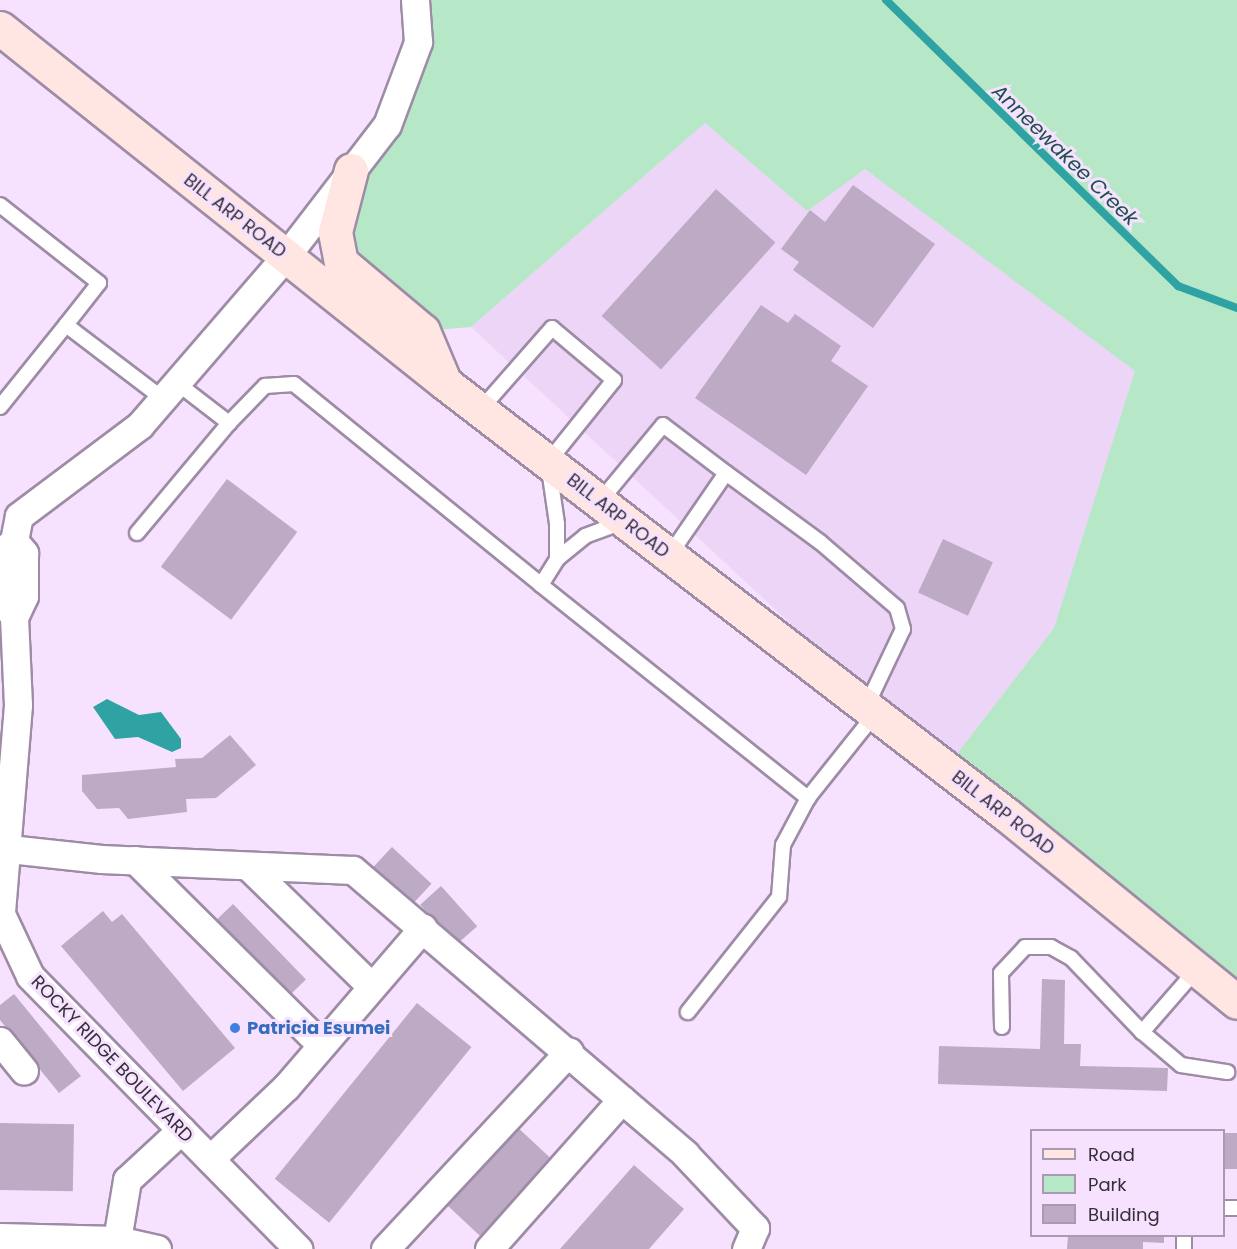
<!DOCTYPE html>
<html>
<head>
<meta charset="utf-8">
<style>
  body { margin:0 }
  #map { position:relative; width:1237px; height:1249px; overflow:hidden; background:#f6e2fe; font-family:Poppins,sans-serif }
  div>[style] { position:absolute }
  [style*='--x'] { left:calc(var(--x)*1px); top:calc(var(--y)*1px); width:calc(var(--w)*1px); rotate:calc(var(--a)*1deg) }
  .built>* { inset:0; background:#ecd5f7 }
  .green>* { inset:0; background:#b6e8c8 }
  .water>* { inset:0; background:#2fa3a4 }
  .stream>* { height:8px; margin:-4px; padding:0 4px; transform-origin:4px; border-radius:4px; background:#2fa3a4 }
  .building>* { inset:0; background:#bdaac5; transform-origin:0 0 }
  .roads { filter:drop-shadow(2px 0 #9e8ca6) drop-shadow(-2px 0 #9e8ca6) drop-shadow(0 2px #9e8ca6) drop-shadow(0 -2px #9e8ca6) }
  .service>* { height:14px; margin:-7px; padding:0 7px; transform-origin:7px; border-radius:7px; background:#fff }
  .minor>* { height:27px; margin:-13.5px; padding:0 13.5px; transform-origin:13.5px; border-radius:13.5px; background:#fff }
  .secondary>* { height:33px; margin:-16.5px; padding:0 16.5px; transform-origin:16.5px; border-radius:16.5px; background:#ffe6e2 }
  .dots>* { width:16px; height:16px; translate:-50% -50%; box-sizing:border-box; border:3px solid #f6e2fe; border-radius:50% }
  span { translate:-50% -50%; white-space:nowrap; text-align:center; line-height:1.15; -webkit-text-stroke:6px #f6e2fe; paint-order:stroke }
  .street-label { font-size:18px; color:#352d38 }
  .shop-label { font-size:18px; color:#366cbe; font-weight:700 }
  .left { translate:0 -50%; text-align:left }
  .water-label { font-size:20px; color:#1f5050; font-style:italic }
  .legend { position:absolute; left:1030px; top:1129px; width:195px; height:108px; box-sizing:border-box; background:#f6e2fe; border:2px solid #a99aaf; margin:0; padding:8px 10px; list-style:none; font-size:18px; color:#352d38 }
  .legend li { display:flex; align-items:center; gap:12px; height:30px }
  .legend b { width:30px; border:2px solid #a99aaf }
</style>
</head>
<body>
<div id="map">
  <div class="built">
    <div style="clip-path:polygon(705px 123px,807px 211px,865px 168px,1136px 371px,1054px 628px,946px 768px,471px 327px)"></div>
  </div>
  <div class="green">
    <div style="clip-path:polygon(415px 0,1237px 0,1237px 1002px,946px 768px,1054px 628px,1135px 371px,865px 169px,807px 211px,705px 123px,471px 327px,423px 331px,341px 262px,351px 170px,387px 125px)"></div>
  </div>
  <div class="water">
    <div style="clip-path:polygon(107px 699px,139px 715px,161px 712px,181px 739px,181px 748px,172px 752px,138px 737px,115px 739px,93px 707px)"></div>
  </div>
  <div class="stream">
    <div style="--x:886;--y:0;--w:409;--a:44.4"></div>
    <div style="--x:1178;--y:286;--w:63;--a:20.4"></div>
  </div>
  <div class="building">
    <div style="clip-path:polygon(853px 185px,935px 244px,873px 328px,793px 270px,799px 262px,781px 249px,810px 210px,825px 222px)"></div>
    <div style="left:716px;top:189px;width:80px;height:171px;rotate:42deg"></div>
    <div style="clip-path:polygon(761px 305px,788px 323px,795px 314px,841px 346px,831px 361px,868px 386px,806px 475px,695px 398px)"></div>
    <div style="left:227px;top:479px;width:88px;height:110px;rotate:37deg"></div>
    <div style="left:943px;top:539px;width:55px;height:59px;rotate:25deg"></div>
    <div style="clip-path:polygon(230px 735px,256px 765px,216px 798px,186px 799px,187px 812px,128px 819px,119px 808px,97px 809px,82px 791px,82px 775px,176px 767px,175px 759px,202px 758px)"></div>
    <div style="left:392px;top:847px;width:54px;height:27px;rotate:43deg"></div>
    <div style="left:441px;top:886px;width:54px;height:28px;rotate:48deg"></div>
    <div style="left:233px;top:904px;width:105px;height:27px;rotate:46deg"></div>
    <div style="clip-path:polygon(103px 911px,112px 922px,122px 914px,235px 1048px,183px 1091px,61px 946px)"></div>
    <div style="clip-path:polygon(1042px 979px,1065px 980px,1064px 1044px,1081px 1044px,1080px 1066px,1168px 1068px,1167px 1091px,938px 1084px,939px 1046px,1040px 1049px)"></div>
    <div style="clip-path:polygon(14px 994px,81px 1076px,59px 1093px,0 1020px,0 1005px)"></div>
    <div style="left:417px;top:1003px;width:70px;height:226px;rotate:39deg"></div>
    <div style="left:0;top:1123px;width:74px;height:67px;rotate:1deg"></div>
    <div style="left:514px;top:1124px;width:56px;height:105px;rotate:43deg"></div>
    <div style="left:1224px;top:1133px;width:13px;height:36px"></div>
    <div style="clip-path:polygon(634px 1165px,684px 1209px,649px 1249px,560px 1249px)"></div>
    <div style="clip-path:polygon(1068px 1236px,1164px 1236px,1164px 1243px,1143px 1242px,1143px 1249px,1067px 1249px)"></div>
  </div>
  <div class="roads">
    <div class="service">
      <div style="--x:0;--y:205;--w:126;--a:38.2"></div>
      <div style="--x:99;--y:283;--w:53;--a:128.2"></div>
      <div style="--x:177;--y:383;--w:66;--a:37.6"></div>
      <div style="--x:229;--y:423;--w:52;--a:-45.8"></div>
      <div style="--x:265;--y:386;--w:29;--a:-4"></div>
      <div style="--x:294;--y:384;--w:318;--a:39.1"></div>
      <div style="--x:541;--y:585;--w:31;--a:-58"></div>
      <div style="--x:557;--y:559;--w:36;--a:-39"></div>
      <div style="--x:585;--y:536;--w:40;--a:-20.2"></div>
      <div style="--x:0;--y:407;--w:105;--a:-51.2"></div>
      <div style="--x:66;--y:325;--w:122;--a:37.3"></div>
      <div style="--x:480;--y:410;--w:109;--a:-48.7"></div>
      <div style="--x:552;--y:328;--w:81;--a:40"></div>
      <div style="--x:614;--y:380;--w:105;--a:128.8"></div>
      <div style="--x:548;--y:462;--w:63;--a:81.7"></div>
      <div style="--x:557;--y:524;--w:35;--a:90"></div>
      <div style="--x:726;--y:473;--w:117;--a:36.3"></div>
      <div style="--x:820;--y:542;--w:101;--a:40.6"></div>
      <div style="--x:897;--y:608;--w:22;--a:74"></div>
      <div style="--x:903;--y:629;--w:86;--a:115.4"></div>
      <div style="--x:601;--y:500;--w:97;--a:-50.4"></div>
      <div style="--x:663;--y:425;--w:79;--a:37.3"></div>
      <div style="--x:726;--y:473;--w:101;--a:124.5"></div>
      <div style="--x:137;--y:533;--w:143;--a:-50.1"></div>
      <div style="--x:541;--y:585;--w:342;--a:38.6"></div>
      <div style="--x:808;--y:798;--w:53;--a:118"></div>
      <div style="--x:783;--y:845;--w:52;--a:94.4"></div>
      <div style="--x:779;--y:897;--w:147;--a:128.4"></div>
      <div style="--x:808;--y:798;--w:107;--a:-51.4"></div>
      <div style="--x:1197;--y:969;--w:84;--a:131.1"></div>
      <div style="--x:1142;--y:1032;--w:51;--a:40.2"></div>
      <div style="--x:1181;--y:1065;--w:47;--a:8.7"></div>
      <div style="--x:1002;--y:1027;--w:54;--a:-91.1"></div>
      <div style="--x:1001;--y:973;--w:35;--a:-47"></div>
      <div style="--x:1025;--y:947;--w:26;--a:0"></div>
      <div style="--x:1051;--y:947;--w:23;--a:29"></div>
      <div style="--x:1071;--y:958;--w:103;--a:46.2"></div>
      <div style="--x:1224;--y:1208;--w:13;--a:0"></div>
      <div style="--x:1184;--y:1249;--w:13;--a:-90"></div>
    </div>
    <div class="minor">
      <div style="--x:14;--y:541;--w:16;--a:50"></div>
      <div style="--x:24;--y:553;--w:43;--a:90"></div>
      <div style="--x:24;--y:596;--w:23;--a:115"></div>
      <div style="--x:14;--y:617;--w:88;--a:87.4"></div>
      <div style="--x:18;--y:705;--w:210;--a:94.7"></div>
      <div style="--x:1;--y:914;--w:68;--a:64.9"></div>
      <div style="--x:30;--y:976;--w:383;--a:45.5"></div>
      <div style="--x:14;--y:617;--w:20;--a:-123"></div>
      <div style="--x:3;--y:600;--w:48;--a:-92.4"></div>
      <div style="--x:1;--y:552;--w:17;--a:-40"></div>
      <div style="--x:14;--y:541;--w:25;--a:-79"></div>
      <div style="--x:19;--y:516;--w:151;--a:-36.9"></div>
      <div style="--x:140;--y:425;--w:223;--a:-49.2"></div>
      <div style="--x:286;--y:256;--w:165;--a:-52.4"></div>
      <div style="--x:387;--y:125;--w:89;--a:-69.5"></div>
      <div style="--x:418;--y:42;--w:42;--a:-94.1"></div>
      <div style="--x:0;--y:848;--w:102;--a:6.2"></div>
      <div style="--x:101;--y:859;--w:252;--a:2.5"></div>
      <div style="--x:353;--y:870;--w:437;--a:40.5"></div>
      <div style="--x:685;--y:1154;--w:102;--a:46.6"></div>
      <div style="--x:755;--y:1228;--w:23;--a:113"></div>
      <div style="--x:135;--y:860;--w:262;--a:44.8"></div>
      <div style="--x:250;--y:868;--w:169;--a:44.3"></div>
      <div style="--x:0;--y:1041;--w:38;--a:51"></div>
      <div style="--x:210;--y:1159;--w:105;--a:-43.5"></div>
      <div style="--x:286;--y:1087;--w:210;--a:-49.3"></div>
      <div style="--x:0;--y:1237;--w:117;--a:1.5"></div>
      <div style="--x:117;--y:1240;--w:61;--a:-80.5"></div>
      <div style="--x:127;--y:1180;--w:74;--a:-42.8"></div>
      <div style="--x:117;--y:1240;--w:41;--a:12.7"></div>
      <div style="--x:385;--y:1249;--w:270;--a:-47"></div>
      <div style="--x:489;--y:1249;--w:200;--a:-48.4"></div>
    </div>
    <div class="secondary">
      <div style="--x:0;--y:28;--w:569;--a:38.58"></div>
      <div style="--x:445;--y:383;--w:709;--a:37.55"></div>
      <div style="--x:1007;--y:815;--w:296;--a:39.1"></div>
      <div style="--x:351;--y:170;--w:64;--a:104.5"></div>
      <div style="--x:335;--y:232;--w:31;--a:79"></div>
      <div style="--x:341;--y:262;--w:107;--a:40.1"></div>
      <div style="--x:423;--y:331;--w:54;--a:67.2"></div>
    </div>
  </div>
  <div class="dots">
    <div style="left:235px;top:1028px;background:#3f7fe0"></div>
  </div>
  <div class="street-label">
    <span style="left:235px;top:216px;rotate:38deg">BILL ARP ROAD</span>
    <span style="left:618px;top:516px;rotate:38deg">BILL ARP ROAD</span>
    <span style="left:1003px;top:813px;rotate:38deg">BILL ARP ROAD</span>
    <span style="left:112px;top:1059px;rotate:46deg">ROCKY RIDGE BOULEVARD</span>
  </div>
  <div class="shop-label">
    <span class="left" style="left:247px;top:1028px">Patricia Esumei</span>
  </div>
  <div class="water-label">
    <span style="left:1065px;top:155px;rotate:44deg">Anneewakee Creek</span>
  </div>
  <ul class="legend">
  <li><b style="height:8px;background:#ffe6e2"></b>Road</li>
  <li><b style="height:16px;background:#b6e8c8"></b>Park</li>
  <li><b style="height:16px;background:#bdaac5"></b>Building</li>
  </ul>
</div>
</body>
</html>
